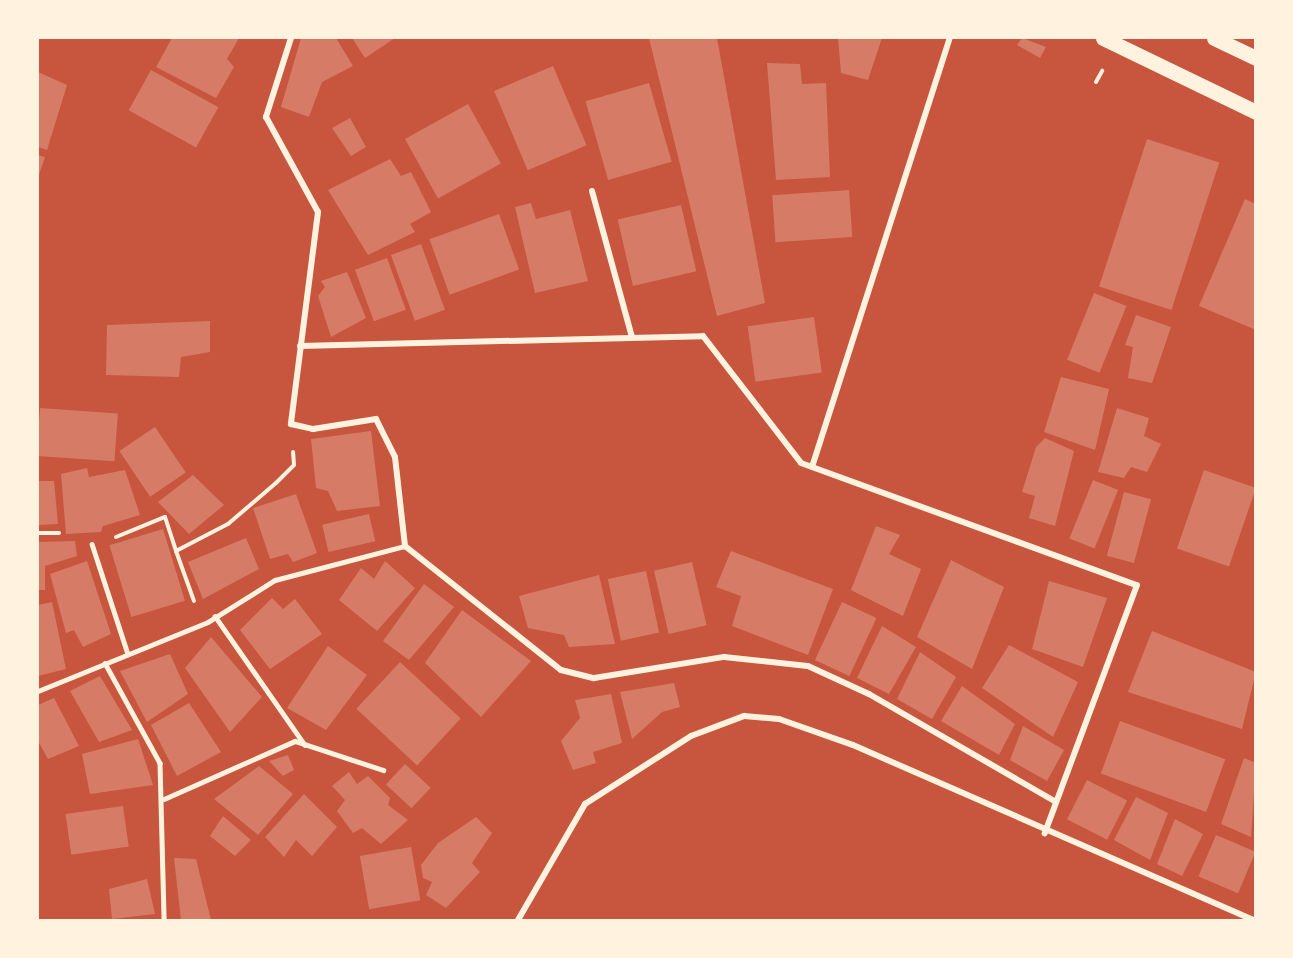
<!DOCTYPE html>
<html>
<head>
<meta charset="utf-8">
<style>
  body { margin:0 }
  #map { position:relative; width:1293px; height:958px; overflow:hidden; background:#c8553d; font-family:Overpass,sans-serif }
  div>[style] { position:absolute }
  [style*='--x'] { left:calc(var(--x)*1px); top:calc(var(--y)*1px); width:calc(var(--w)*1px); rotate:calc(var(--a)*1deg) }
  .building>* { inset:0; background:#d67c66; transform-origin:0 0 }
  .path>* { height:4px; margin:-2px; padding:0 2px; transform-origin:2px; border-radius:2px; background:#fff3e0 }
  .service>* { height:4.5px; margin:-2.25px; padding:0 2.25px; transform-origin:2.25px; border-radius:2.25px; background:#fff3e0 }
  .minor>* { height:6px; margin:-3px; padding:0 3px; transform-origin:3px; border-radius:3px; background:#fff3e0 }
  .primary>* { height:15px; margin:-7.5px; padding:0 7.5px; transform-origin:7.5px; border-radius:7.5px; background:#fff3e0 }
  span { translate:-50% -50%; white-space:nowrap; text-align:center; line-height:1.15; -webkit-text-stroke:5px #fff3e0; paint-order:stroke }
  .frame { position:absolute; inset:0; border:39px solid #fff3e0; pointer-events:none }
</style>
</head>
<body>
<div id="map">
  <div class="building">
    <div style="clip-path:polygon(172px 38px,239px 38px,227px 59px,234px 67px,216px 98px,156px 67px)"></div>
    <div style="clip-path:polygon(301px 38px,336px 38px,353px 66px,322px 82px,309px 117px,281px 107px)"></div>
    <div style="clip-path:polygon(352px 38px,395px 38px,365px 58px)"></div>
    <div style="clip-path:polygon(649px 38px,717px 38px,765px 303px,717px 316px)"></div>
    <div style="clip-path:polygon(838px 38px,882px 38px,868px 80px,841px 73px)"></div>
    <div style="clip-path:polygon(1022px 38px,1046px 47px,1040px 58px,1017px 45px)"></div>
    <div style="clip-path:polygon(767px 63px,800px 64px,802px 84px,826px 83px,830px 177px,776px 180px)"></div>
    <div style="left:553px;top:66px;width:86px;height:64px;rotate:67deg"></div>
    <div style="left:151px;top:70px;width:77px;height:46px;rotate:29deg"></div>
    <div style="clip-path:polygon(38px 72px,67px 85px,47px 150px,38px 147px)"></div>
    <div style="left:649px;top:83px;width:82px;height:66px;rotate:74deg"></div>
    <div style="left:468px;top:104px;width:68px;height:72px;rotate:61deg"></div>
    <div style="clip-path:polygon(350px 118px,366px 147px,351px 156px,332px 128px)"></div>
    <div style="left:1147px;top:139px;width:76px;height:155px;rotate:18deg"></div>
    <div style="clip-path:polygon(38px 155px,45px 157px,38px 178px)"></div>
    <div style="clip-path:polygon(390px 159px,401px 176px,411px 172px,431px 212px,410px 224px,415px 232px,368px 255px,328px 190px)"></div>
    <div style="left:849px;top:190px;width:47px;height:77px;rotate:86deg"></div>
    <div style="clip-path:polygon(1245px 199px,1256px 204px,1256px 330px,1199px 306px)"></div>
    <div style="clip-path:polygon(531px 203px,536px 219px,570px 210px,588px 281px,535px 293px,515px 207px)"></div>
    <div style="left:681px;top:205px;width:68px;height:65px;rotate:77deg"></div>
    <div style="left:499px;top:214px;width:59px;height:74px;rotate:70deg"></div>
    <div style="left:421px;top:244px;width:70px;height:32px;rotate:70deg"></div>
    <div style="left:387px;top:258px;width:55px;height:34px;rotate:70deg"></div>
    <div style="clip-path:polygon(347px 272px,366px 318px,331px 337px,318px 296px,325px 287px,321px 281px)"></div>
    <div style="left:1094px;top:293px;width:35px;height:72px;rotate:22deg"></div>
    <div style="clip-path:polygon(1136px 315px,1171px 327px,1152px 383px,1128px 378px,1133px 347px,1125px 345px)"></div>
    <div style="left:814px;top:317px;width:56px;height:67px;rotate:82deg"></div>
    <div style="clip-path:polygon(210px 321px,210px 352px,181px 357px,179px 377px,106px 375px,107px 325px)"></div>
    <div style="clip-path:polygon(1061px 377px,1109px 389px,1095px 450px,1044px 432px)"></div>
    <div style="left:40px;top:408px;width:78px;height:48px;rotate:4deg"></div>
    <div style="clip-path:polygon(1117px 408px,1149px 418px,1144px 436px,1161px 444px,1147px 472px,1131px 467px,1124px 478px,1098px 472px)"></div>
    <div style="left:155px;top:427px;width:55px;height:43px;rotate:56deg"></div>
    <div style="clip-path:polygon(371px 431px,380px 506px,337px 511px,328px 491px,316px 488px,311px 439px)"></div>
    <div style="clip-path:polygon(1045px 438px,1074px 451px,1055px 526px,1029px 518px,1035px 496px,1022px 492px,1036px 447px)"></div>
    <div style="clip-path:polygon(87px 468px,89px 477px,125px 470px,140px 515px,103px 526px,101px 532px,66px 534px,61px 474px)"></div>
    <div style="left:1204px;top:470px;width:55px;height:83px;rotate:19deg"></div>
    <div style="clip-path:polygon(193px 475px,224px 505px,189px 534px,158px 502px)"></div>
    <div style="left:1093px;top:480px;width:27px;height:63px;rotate:22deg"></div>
    <div style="clip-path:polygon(38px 481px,54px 481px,58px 524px,38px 525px)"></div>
    <div style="left:1124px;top:492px;width:28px;height:66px;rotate:15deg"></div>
    <div style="clip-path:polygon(296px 494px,317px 553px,293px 562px,288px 554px,270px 559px,253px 508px)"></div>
    <div style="left:369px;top:514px;width:28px;height:48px;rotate:77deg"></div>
    <div style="clip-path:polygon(876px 526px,900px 535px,889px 554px,921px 569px,903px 616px,851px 590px)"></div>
    <div style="left:163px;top:529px;width:75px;height:56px;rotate:73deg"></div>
    <div style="clip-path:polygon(246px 538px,259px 569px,203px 599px,188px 562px)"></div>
    <div style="clip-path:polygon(75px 541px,77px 556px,45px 566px,45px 590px,38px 590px,38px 542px)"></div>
    <div style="clip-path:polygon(731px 551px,833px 589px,808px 655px,732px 626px,741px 596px,716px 587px)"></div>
    <div style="clip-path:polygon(951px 560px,1004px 587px,972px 669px,917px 637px)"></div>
    <div style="clip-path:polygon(87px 561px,111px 634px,83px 647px,74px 630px,66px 633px,50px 574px)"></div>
    <div style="clip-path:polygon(385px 561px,415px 588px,377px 631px,339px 600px,361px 568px,374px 579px)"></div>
    <div style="left:692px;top:562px;width:65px;height:39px;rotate:77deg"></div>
    <div style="left:646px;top:571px;width:63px;height:39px;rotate:78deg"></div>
    <div style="clip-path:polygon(599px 575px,615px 644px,569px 647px,564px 635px,528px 628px,519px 596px)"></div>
    <div style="clip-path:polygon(1049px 581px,1107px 598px,1083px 667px,1032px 649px)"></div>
    <div style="clip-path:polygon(424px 584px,454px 607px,409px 660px,383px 641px)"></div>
    <div style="clip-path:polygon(272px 598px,283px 609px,295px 599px,322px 634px,270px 669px,240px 630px)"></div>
    <div style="clip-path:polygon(52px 602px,66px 669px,38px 676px,38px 605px)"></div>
    <div style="left:842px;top:602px;width:38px;height:64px;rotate:25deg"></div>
    <div style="clip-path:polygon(462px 610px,531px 661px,481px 717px,425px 663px)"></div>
    <div style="clip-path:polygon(882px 626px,916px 647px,889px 694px,857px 678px)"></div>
    <div style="clip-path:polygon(1152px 631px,1256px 672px,1242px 729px,1128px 692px)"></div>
    <div style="clip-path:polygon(211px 637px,262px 697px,230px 732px,185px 668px)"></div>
    <div style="clip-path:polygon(1009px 645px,1078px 682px,1053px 737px,982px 688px)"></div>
    <div style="clip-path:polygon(328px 646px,367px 675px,326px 730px,287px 708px)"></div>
    <div style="clip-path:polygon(920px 652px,956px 677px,932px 719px,897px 699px)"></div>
    <div style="clip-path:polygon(170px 654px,188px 694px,147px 722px,120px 671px)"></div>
    <div style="left:400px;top:662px;width:83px;height:64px;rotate:43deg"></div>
    <div style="clip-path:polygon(100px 676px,132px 730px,99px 742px,70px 691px)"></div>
    <div style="clip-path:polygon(674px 683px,680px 707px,662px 712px,632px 739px,620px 692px)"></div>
    <div style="clip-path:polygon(962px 686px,1015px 724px,999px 755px,941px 721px)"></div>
    <div style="clip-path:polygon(611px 694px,622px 743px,593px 752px,596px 763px,573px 770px,561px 741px,580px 718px,575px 700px)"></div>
    <div style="clip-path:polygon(54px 698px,79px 746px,48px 759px,38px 741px,38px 705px)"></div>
    <div style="clip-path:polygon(189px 703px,221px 752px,177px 776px,151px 725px)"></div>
    <div style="left:1120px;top:721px;width:112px;height:56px;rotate:20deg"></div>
    <div style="clip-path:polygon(1023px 726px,1064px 750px,1047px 781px,1010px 760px)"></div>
    <div style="clip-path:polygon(138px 739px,153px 785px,90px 794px,82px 754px)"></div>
    <div style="clip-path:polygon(288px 755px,294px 770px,283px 776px,269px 761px)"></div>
    <div style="clip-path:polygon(1244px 758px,1256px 763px,1251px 837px,1221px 824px)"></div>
    <div style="left:405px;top:764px;width:35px;height:28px;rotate:43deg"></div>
    <div style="clip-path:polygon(259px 766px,293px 794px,258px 835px,214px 799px)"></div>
    <div style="clip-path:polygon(349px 772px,357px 784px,368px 776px,390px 798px,388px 805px,408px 820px,381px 844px,362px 828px,353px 833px,337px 811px,345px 800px,332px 786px)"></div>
    <div style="left:1087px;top:780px;width:45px;height:44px;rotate:27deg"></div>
    <div style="clip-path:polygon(304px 794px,337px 827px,312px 856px,296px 840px,284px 857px,265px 837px)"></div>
    <div style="clip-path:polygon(1136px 797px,1168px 813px,1150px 860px,1114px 840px)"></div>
    <div style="left:123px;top:806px;width:41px;height:58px;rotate:82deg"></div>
    <div style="clip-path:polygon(223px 816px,251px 840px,235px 856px,210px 836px)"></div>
    <div style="clip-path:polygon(476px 817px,492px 833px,472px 863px,480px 872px,446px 908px,426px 895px,432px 882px,423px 878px,421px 865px,438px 843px)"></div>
    <div style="clip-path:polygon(1175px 819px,1203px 834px,1182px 876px,1157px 864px)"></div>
    <div style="left:1216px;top:835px;width:43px;height:45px;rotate:23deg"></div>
    <div style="left:411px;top:847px;width:54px;height:52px;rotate:80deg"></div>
    <div style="clip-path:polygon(174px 858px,196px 859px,211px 920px,181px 920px)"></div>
    <div style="clip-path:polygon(147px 879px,155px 914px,112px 919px,109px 889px)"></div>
  </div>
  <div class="path">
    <div style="--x:1096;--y:82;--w:13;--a:-61"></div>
    <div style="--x:116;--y:537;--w:53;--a:-22.2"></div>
    <div style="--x:165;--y:517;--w:36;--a:72"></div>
    <div style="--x:176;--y:551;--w:59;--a:-27.4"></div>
    <div style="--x:228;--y:524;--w:63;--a:-40.5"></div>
    <div style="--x:276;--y:483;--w:25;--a:-45"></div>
    <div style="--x:294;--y:465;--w:13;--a:-94"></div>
    <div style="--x:176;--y:551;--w:53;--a:70.2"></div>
  </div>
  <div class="service">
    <div style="--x:38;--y:533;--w:21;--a:0"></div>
    <div style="--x:92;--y:544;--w:116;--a:71.9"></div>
    <div style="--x:215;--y:616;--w:157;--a:55.1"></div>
    <div style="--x:105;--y:663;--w:114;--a:61.2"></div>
    <div style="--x:160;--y:763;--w:157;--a:88.5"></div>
    <div style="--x:38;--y:691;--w:183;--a:-22.1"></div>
    <div style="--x:208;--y:622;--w:79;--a:-32.1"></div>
    <div style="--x:275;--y:580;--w:134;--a:-14.7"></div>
    <div style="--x:164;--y:799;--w:143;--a:-23.9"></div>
    <div style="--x:295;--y:741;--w:93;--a:18.2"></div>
  </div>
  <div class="minor">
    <div style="--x:291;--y:38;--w:83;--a:107.6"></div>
    <div style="--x:266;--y:117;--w:108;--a:61.3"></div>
    <div style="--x:318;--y:212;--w:214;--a:97.3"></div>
    <div style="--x:291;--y:424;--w:23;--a:13"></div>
    <div style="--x:313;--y:429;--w:64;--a:-9"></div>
    <div style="--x:376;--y:419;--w:42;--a:63.4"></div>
    <div style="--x:395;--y:457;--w:90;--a:83.6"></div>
    <div style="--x:405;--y:546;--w:199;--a:38.5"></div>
    <div style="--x:561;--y:670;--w:34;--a:14"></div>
    <div style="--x:594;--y:678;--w:132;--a:-9.2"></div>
    <div style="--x:724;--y:657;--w:84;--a:6.1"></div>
    <div style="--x:808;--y:666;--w:67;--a:24.7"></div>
    <div style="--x:869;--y:694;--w:216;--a:30"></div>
    <div style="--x:592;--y:191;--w:151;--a:74.7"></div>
    <div style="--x:300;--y:346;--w:403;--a:-1.4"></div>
    <div style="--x:703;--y:336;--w:160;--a:52.3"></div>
    <div style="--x:801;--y:463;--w:357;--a:20"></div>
    <div style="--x:1137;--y:585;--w:265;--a:110.4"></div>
    <div style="--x:812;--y:467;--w:451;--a:-72.2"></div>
    <div style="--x:518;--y:920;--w:134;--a:-60"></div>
    <div style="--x:585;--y:804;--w:126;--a:-32.7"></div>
    <div style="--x:691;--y:736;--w:57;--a:-20.7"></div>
    <div style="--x:744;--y:716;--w:35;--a:5"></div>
    <div style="--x:779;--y:719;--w:78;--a:19.4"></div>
    <div style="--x:853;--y:745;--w:437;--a:23.6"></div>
  </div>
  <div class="primary">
    <div style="--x:1103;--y:38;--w:170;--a:25.8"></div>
    <div style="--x:1214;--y:38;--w:47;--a:25.5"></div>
  </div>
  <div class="frame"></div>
</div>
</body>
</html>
